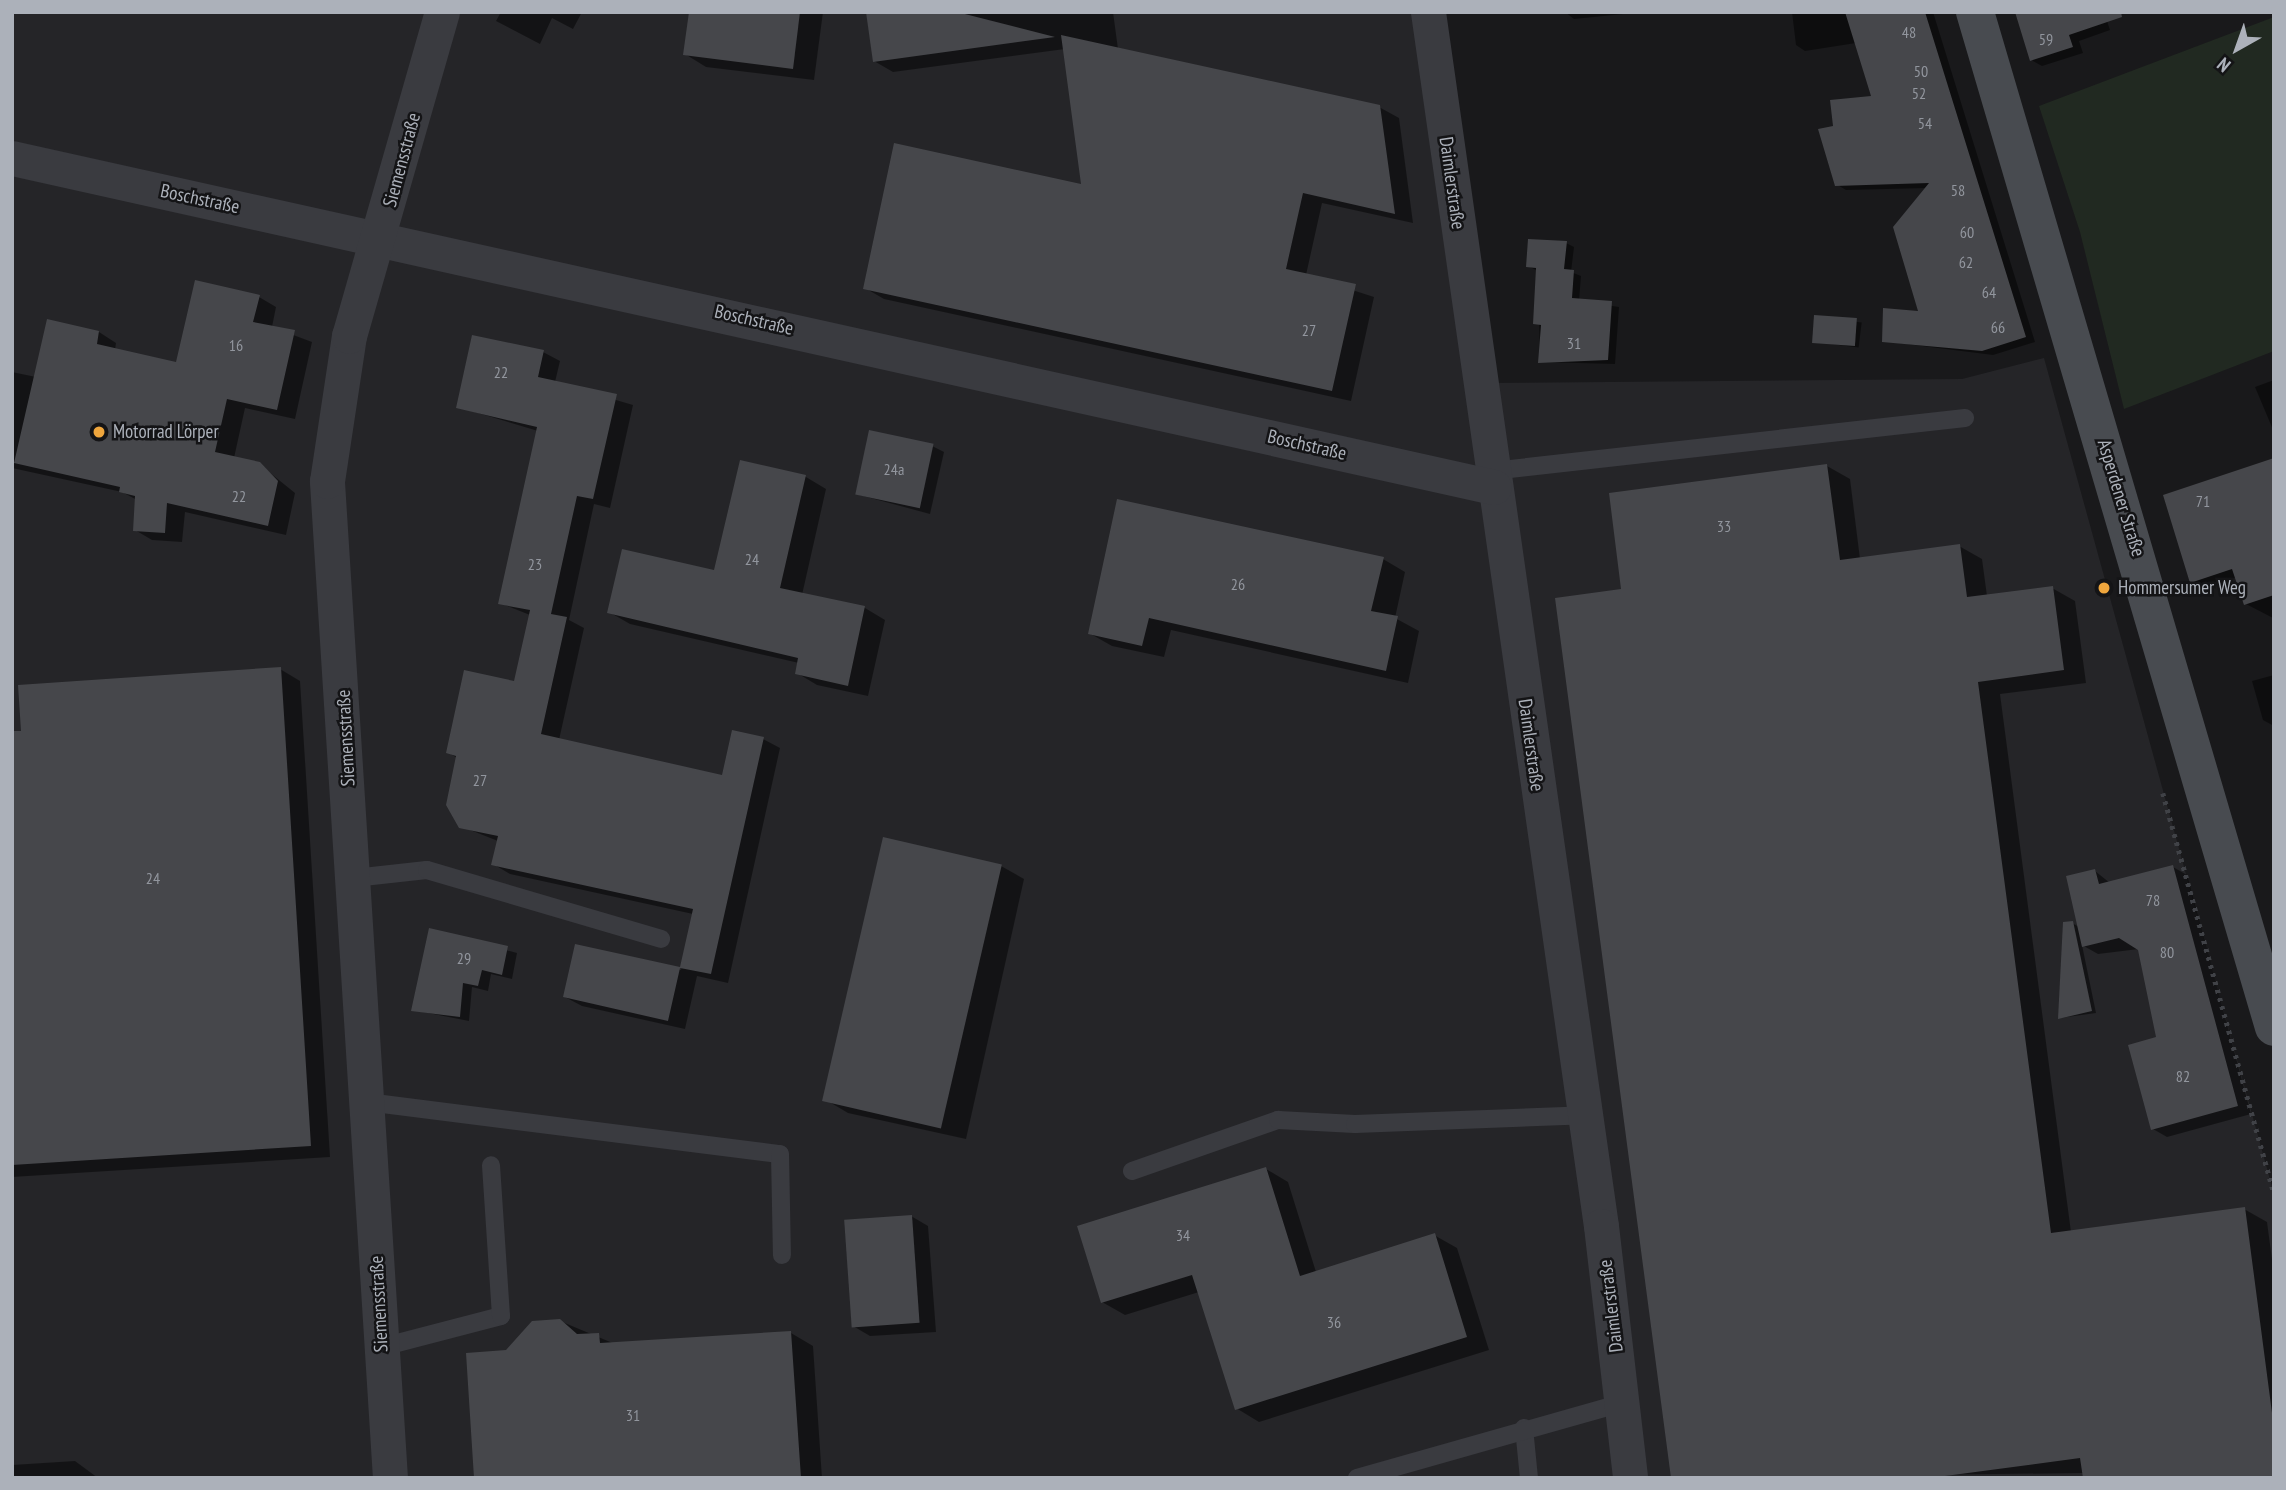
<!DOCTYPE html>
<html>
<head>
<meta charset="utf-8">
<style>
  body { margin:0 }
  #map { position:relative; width:2286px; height:1490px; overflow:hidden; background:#19191b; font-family:"PT Sans Narrow",sans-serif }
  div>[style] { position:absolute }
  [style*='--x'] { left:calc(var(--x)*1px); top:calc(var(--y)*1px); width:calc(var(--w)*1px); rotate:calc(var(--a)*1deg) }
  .built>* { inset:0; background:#252528 }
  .green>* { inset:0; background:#212921 }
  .shadow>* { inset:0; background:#0007; transform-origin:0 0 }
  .building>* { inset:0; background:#46474b; transform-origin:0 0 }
  .path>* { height:4.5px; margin-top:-2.25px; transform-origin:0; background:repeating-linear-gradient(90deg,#404247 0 3.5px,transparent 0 8.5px) }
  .lane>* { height:18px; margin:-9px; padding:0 9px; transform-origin:9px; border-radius:9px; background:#3a3b40 }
  .street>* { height:35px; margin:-17.5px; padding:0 17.5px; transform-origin:17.5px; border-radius:17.5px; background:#3a3b40 }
  .secondary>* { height:38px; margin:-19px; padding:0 19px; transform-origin:19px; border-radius:19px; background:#484b50 }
  .dots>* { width:19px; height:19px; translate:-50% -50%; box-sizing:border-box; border:4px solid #141416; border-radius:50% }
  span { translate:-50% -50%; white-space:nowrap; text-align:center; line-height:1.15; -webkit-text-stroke:5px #141416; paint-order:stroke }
  .number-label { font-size:16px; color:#92969e }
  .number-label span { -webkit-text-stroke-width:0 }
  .street-label { font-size:19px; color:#acb1ba }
  .poi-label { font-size:19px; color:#acb1ba }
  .left { translate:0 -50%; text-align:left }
  .frame { position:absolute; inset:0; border:14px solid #acb1ba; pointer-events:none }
  .north { position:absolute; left:2202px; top:14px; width:70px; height:70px; -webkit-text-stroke:5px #141416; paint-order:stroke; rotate:220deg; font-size:19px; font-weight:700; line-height:28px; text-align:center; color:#acb1ba }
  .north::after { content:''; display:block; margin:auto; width:24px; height:32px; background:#acb1ba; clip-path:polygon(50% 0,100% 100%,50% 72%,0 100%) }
</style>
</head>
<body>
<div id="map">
  <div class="built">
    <div style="clip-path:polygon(12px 12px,1428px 12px,1481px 383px,1962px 379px,2044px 358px,2274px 1194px,2274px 1478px,12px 1478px)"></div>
  </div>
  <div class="green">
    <div style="clip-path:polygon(2274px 17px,2274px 351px,2124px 409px,2080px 232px,2039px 106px)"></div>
  </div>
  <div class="shadow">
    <div style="clip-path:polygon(501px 12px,582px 12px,573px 29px,552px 18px,540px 44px,496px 21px)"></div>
    <div style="clip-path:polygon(691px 12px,823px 12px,814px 80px,706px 67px,685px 54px)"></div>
    <div style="clip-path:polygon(868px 12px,1113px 12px,1118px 49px,1379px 107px,1399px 118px,1413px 223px,1322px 203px,1306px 275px,1374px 297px,1351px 401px,884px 299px,865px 288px,1083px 186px,1065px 49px,893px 72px,874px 61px)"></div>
    <div style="clip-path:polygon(1565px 12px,1643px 12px,1574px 19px)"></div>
    <div style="clip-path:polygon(1792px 12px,1933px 12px,2035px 342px,1993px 355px,1883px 341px,1920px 313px,1927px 188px,1846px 190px,1836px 184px,1835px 128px,1873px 97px,1856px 43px,1805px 51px,1796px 45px)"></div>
    <div style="clip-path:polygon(2029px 12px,2104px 12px,2110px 30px,2079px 41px,2083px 53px,2042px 66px,2031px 60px)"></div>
    <div style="clip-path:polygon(1566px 243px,1574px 247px,1571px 272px,1581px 276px,1579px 301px,1619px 307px,1615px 364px,1540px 362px,1538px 271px,1528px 266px)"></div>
    <div style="clip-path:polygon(259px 297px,276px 307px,272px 327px,312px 342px,295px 419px,245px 408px,234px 458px,259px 464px,295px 493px,286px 535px,185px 512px,182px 542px,152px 540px,135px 530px,137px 500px,122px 492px,12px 468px,12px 372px,36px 377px,99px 332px,116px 343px,115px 350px,178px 364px)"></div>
    <div style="left:1816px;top:317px;width:46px;height:25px;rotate:7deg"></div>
    <div style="clip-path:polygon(543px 352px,560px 361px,555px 382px,633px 405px,610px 508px,594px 504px,569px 620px,584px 628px,559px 740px,724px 777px,763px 739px,780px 748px,728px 983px,697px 976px,685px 1029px,582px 1006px,565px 997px,576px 947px,681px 970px,693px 914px,510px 874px,493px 864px,498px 841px,460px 826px,457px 758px,448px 752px,515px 683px,530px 615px,500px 603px,538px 431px,458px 407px)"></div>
    <div style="clip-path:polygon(2274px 380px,2274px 432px,2255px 387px)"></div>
    <div style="clip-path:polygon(932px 446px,944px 452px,930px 514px,856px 494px)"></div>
    <div style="clip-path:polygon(2274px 459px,2274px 618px,2273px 618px,2246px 604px,2237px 577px,2203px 588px,2192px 581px)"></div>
    <div style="clip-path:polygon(741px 462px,806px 477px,826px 489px,802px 595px,865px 608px,885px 620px,868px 696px,817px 685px,797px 673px,799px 663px,630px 624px,609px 612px,716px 572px)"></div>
    <div style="clip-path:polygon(1827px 466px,1850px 479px,1860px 559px,1959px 546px,1982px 559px,1987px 596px,2052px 588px,2075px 601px,2086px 683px,2000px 694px,2071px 1232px,2244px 1209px,2267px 1222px,2274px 1274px,2274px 1478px,2084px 1473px,1673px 1478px,1623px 590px)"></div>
    <div style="clip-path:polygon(1383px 559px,1405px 572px,1395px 618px,1419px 631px,1408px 683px,1171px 630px,1164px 657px,1112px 646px,1089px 633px)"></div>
    <div style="clip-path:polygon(280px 669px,300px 681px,330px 1157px,12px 1177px,12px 733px)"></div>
    <div style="clip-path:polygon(2274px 675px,2274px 726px,2263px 720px,2252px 681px)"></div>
    <div style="clip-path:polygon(1001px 866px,1024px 879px,966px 1139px,848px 1113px,826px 1100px)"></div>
    <div style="clip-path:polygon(2173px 867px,2187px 875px,2251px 1114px,2167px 1137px,2153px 1129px,2158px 1039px,2139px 949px,2098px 954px,2082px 945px,2096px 1013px,2060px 1018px,2072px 923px,2079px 927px,2095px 871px,2110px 883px)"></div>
    <div style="clip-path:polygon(431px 930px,517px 953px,512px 979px,491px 974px,488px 991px,472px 987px,469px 1021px,413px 1010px)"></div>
    <div style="clip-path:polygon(1266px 1169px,1288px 1182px,1316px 1272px,1434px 1235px,1457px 1248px,1489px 1350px,1259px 1422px,1236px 1408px,1199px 1292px,1125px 1315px,1102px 1302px)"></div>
    <div style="clip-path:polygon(911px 1216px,928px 1226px,936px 1332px,870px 1336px,853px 1326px)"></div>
    <div style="clip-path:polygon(560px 1321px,615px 1344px,791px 1333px,813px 1346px,822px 1478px,476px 1478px,507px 1352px)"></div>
    <div style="clip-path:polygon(75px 1461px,98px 1478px,12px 1478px,12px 1465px)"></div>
  </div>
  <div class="building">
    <div style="clip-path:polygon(689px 12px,800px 12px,793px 69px,683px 55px)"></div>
    <div style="clip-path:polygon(866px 12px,957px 12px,1055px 37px,873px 62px)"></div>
    <div style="clip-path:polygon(1845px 12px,1925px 12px,2026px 337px,1982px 351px,1882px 342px,1883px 308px,1918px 311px,1893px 227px,1929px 183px,1835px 186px,1818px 129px,1833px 126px,1830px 100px,1871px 96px)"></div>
    <div style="clip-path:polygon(2015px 12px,2121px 12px,2122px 17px,2069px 35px,2073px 47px,2030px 61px)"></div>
    <div style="clip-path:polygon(1061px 35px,1380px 105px,1395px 214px,1303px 193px,1286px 269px,1356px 284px,1332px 391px,863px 289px,894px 143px,1081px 184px)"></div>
    <div style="clip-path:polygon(1528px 239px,1567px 241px,1564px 269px,1574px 270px,1572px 298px,1612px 301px,1608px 360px,1538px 363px,1541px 325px,1533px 324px,1536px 268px,1526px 267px)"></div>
    <div style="clip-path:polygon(195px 280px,260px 295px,253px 322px,295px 330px,277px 410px,227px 399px,215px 452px,260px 462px,278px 481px,268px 526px,167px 503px,165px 533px,133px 531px,135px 496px,119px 492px,120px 487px,14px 463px,47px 319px,99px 331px,97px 344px,176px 362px)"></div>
    <div style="left:1814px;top:315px;width:43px;height:28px;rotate:4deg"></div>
    <div style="clip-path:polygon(472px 335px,544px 350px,538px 377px,617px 394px,593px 499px,577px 496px,551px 614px,567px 617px,541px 734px,722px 775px,732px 730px,764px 737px,711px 974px,680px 968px,668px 1021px,563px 997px,575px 944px,680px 967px,693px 909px,491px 865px,498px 836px,459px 828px,446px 805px,456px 756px,446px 753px,464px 670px,514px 681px,530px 610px,498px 604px,537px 427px,456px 408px)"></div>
    <div style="left:869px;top:430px;width:66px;height:66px;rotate:12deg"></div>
    <div style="clip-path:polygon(2274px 458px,2274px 595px,2244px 605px,2232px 569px,2190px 583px,2163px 495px)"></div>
    <div style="clip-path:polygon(740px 460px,806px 475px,780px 588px,865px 606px,848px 686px,795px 674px,798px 658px,607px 613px,622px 549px,714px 570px)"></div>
    <div style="clip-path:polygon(1827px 464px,1840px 560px,1960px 544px,1967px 597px,2053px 586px,2064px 670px,1978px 682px,2051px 1233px,2245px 1207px,2274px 1428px,2274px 1478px,2083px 1478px,2080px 1458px,1930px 1478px,1671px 1478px,1555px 598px,1621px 589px,1609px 493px)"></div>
    <div style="clip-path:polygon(1117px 499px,1384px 557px,1371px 611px,1398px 616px,1386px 671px,1149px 618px,1142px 646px,1088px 634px)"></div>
    <div style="clip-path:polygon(281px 667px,311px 1146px,12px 1165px,12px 731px,21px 731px,18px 685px)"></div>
    <div style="left:883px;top:837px;width:122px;height:271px;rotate:13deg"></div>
    <div style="clip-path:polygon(2173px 865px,2238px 1106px,2151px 1130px,2128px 1045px,2156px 1037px,2138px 950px,2119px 938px,2082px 947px,2066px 876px,2095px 869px,2099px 884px)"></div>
    <div style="clip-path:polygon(2073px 921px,2092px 1011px,2058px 1019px,2063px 922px)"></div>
    <div style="clip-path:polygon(429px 928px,508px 946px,502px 975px,482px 970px,478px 986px,463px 983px,460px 1017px,411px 1011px)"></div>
    <div style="clip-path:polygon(1266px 1167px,1300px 1276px,1435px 1233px,1467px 1337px,1235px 1410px,1192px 1275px,1101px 1303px,1077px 1226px)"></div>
    <div style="left:912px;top:1215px;width:108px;height:68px;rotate:86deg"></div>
    <div style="clip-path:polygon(560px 1319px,577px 1334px,599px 1333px,600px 1343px,791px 1331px,801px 1478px,474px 1478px,466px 1353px,506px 1350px,532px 1321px)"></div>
  </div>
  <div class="path">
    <div style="--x:2163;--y:793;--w:416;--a:74.5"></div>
  </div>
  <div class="lane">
    <div style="--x:1492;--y:471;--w:476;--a:-6.4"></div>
    <div style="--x:354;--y:878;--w:73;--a:-6.3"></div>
    <div style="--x:427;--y:870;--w:244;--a:16.4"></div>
    <div style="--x:367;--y:1102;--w:416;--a:7.2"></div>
    <div style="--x:780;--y:1154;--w:101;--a:88.9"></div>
    <div style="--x:1132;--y:1171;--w:155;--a:-19.3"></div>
    <div style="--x:1278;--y:1120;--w:77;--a:3"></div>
    <div style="--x:1355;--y:1124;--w:230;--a:-2.2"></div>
    <div style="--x:382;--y:1347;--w:123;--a:-14.6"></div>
    <div style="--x:501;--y:1316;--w:151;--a:-93.8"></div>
    <div style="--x:1524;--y:1428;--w:50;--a:84.3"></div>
    <div style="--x:1357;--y:1478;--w:275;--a:-15.8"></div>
  </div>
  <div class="street">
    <div style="--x:1428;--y:12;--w:1226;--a:81.89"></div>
    <div style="--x:1601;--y:1226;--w:254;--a:83.4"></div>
    <div style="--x:12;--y:158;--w:1518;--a:12.52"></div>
    <div style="--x:390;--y:1478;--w:999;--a:-93.62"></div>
    <div style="--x:327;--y:481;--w:147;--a:-81.4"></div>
    <div style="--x:349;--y:336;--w:337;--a:-74"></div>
  </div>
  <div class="secondary">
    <div style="--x:1975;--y:12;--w:1058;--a:73.59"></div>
  </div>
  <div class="dots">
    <div style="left:99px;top:432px;background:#efa63d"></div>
    <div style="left:2104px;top:588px;background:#efa63d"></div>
  </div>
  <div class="number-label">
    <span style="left:1909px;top:32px">48</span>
    <span style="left:2046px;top:39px">59</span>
    <span style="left:1921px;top:71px">50</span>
    <span style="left:1919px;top:93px">52</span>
    <span style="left:1925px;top:123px">54</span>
    <span style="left:1958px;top:190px">58</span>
    <span style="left:1967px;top:232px">60</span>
    <span style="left:1966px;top:262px">62</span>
    <span style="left:1989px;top:292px">64</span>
    <span style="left:1998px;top:327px">66</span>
    <span style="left:1309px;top:330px">27</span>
    <span style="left:1574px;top:343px">31</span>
    <span style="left:236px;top:345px">16</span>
    <span style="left:501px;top:372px">22</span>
    <span style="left:894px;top:469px">24a</span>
    <span style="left:239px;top:496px">22</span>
    <span style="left:2203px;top:501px">71</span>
    <span style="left:1724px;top:526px">33</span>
    <span style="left:752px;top:559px">24</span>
    <span style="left:535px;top:564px">23</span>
    <span style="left:1238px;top:584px">26</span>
    <span style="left:480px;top:780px">27</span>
    <span style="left:153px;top:878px">24</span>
    <span style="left:2153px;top:900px">78</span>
    <span style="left:2167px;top:952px">80</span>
    <span style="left:464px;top:958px">29</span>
    <span style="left:2183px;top:1076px">82</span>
    <span style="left:1183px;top:1235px">34</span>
    <span style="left:1334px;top:1322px">36</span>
    <span style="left:633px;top:1415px">31</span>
  </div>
  <div class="street-label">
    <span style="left:402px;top:160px;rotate:-75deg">Siemensstraße</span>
    <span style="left:1452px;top:183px;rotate:82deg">Daimlerstraße</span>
    <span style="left:200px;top:199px;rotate:12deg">Boschstraße</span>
    <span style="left:754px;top:320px;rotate:13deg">Boschstraße</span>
    <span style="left:1307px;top:445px;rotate:13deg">Boschstraße</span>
    <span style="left:2121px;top:498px;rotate:73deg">Asperdener Straße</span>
    <span style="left:346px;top:738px;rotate:-93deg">Siemensstraße</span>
    <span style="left:1531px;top:745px;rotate:82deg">Daimlerstraße</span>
    <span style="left:379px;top:1304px;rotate:-93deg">Siemensstraße</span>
    <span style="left:1611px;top:1306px;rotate:-97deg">Daimlerstraße</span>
  </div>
  <div class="poi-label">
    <span class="left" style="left:113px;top:432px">Motorrad Lörper</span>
    <span class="left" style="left:2118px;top:588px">Hommersumer Weg</span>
  </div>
  <div class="frame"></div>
  <div class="north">N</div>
</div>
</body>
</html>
